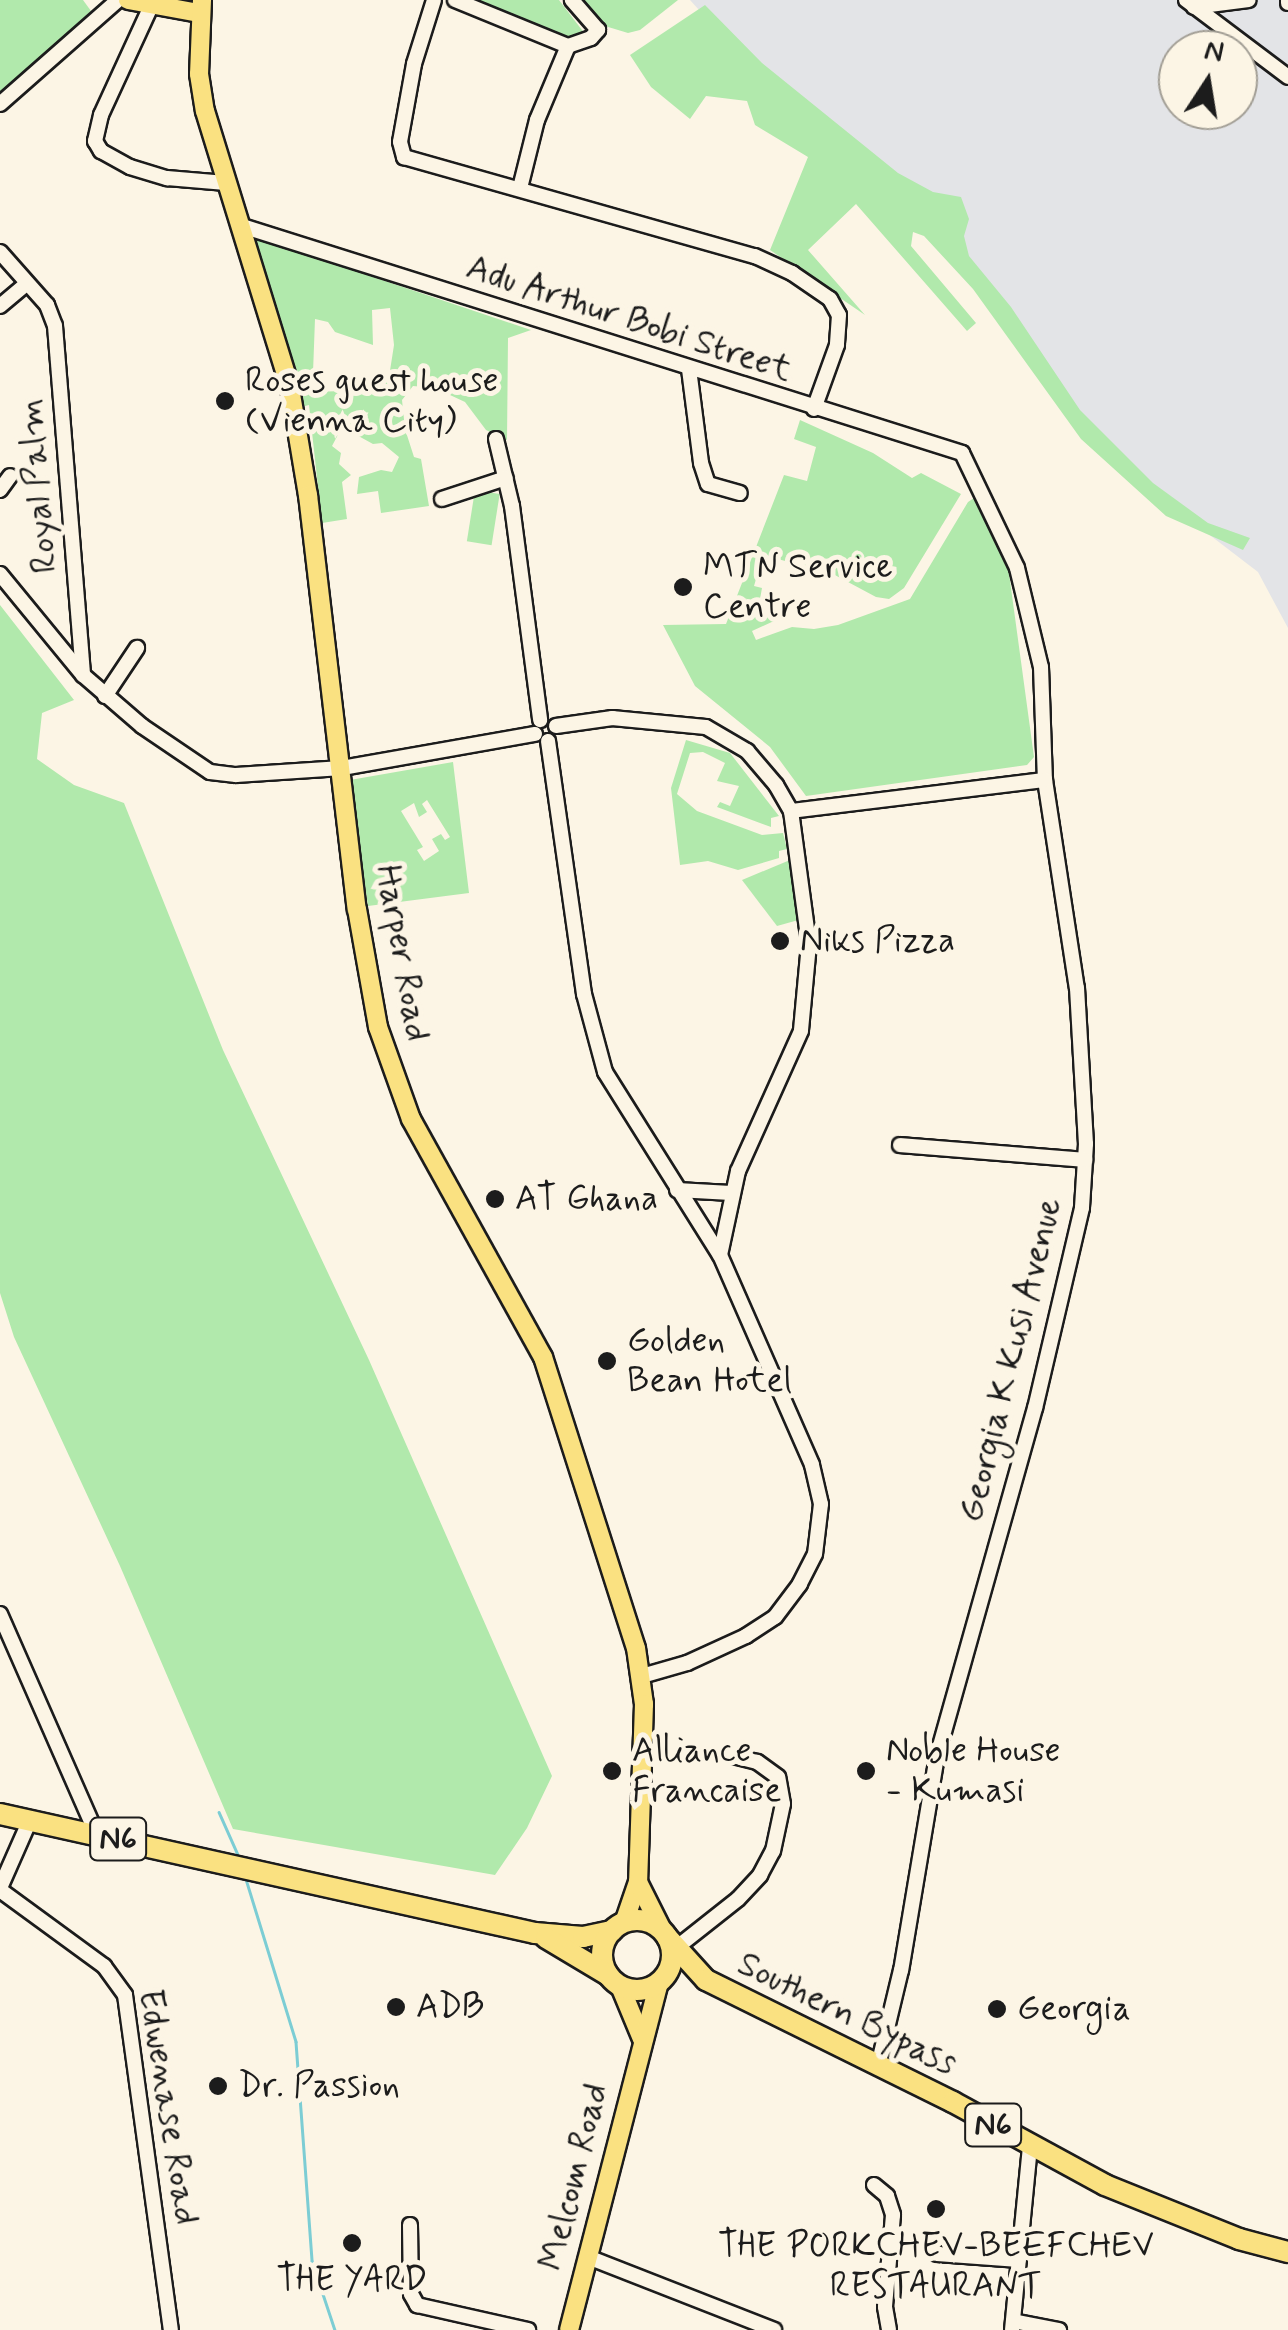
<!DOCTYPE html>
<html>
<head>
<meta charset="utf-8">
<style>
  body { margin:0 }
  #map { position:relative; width:1288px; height:2330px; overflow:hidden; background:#fcf5e5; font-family:Mynerve,sans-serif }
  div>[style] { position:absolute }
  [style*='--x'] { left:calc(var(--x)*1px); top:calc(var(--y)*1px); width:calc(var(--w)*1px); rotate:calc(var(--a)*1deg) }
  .built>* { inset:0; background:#e3e4e7 }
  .green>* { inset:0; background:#b1e9ac; transform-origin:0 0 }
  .stream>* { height:2.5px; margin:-1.25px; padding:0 1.25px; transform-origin:1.25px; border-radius:1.25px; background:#7ccdd4 }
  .roads { filter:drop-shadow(2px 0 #1c1c1c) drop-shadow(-2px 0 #1c1c1c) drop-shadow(0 2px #1c1c1c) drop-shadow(0 -2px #1c1c1c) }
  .minor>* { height:14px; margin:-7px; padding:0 7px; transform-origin:7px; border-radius:7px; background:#fcf5e5 }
  .major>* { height:18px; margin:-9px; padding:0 9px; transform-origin:9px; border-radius:9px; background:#fae181 }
  .highway>* { height:20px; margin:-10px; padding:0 10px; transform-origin:10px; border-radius:10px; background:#fae181 }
  .highway>.ring { margin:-10px; padding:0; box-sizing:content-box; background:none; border:20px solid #fae181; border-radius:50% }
  .dots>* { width:28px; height:28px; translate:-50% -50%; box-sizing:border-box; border:5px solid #fcf5e5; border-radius:50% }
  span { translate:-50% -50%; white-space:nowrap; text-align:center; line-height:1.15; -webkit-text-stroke:10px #fcf5e5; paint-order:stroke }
  .shield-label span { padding:2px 8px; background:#fcf5e5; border:2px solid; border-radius:8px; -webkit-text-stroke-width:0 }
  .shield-label { font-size:32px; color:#1c1c1c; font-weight:700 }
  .street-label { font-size:35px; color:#1c1c1c }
  .poi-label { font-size:35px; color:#1c1c1c }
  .left { translate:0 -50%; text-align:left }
  .north { position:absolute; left:1158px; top:30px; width:100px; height:100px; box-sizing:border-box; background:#fcf5e5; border:2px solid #a29e95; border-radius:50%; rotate:12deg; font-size:28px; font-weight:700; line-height:40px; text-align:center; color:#1c1c1c }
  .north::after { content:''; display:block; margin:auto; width:35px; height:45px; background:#1c1c1c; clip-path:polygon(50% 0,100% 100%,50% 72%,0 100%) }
</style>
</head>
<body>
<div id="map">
  <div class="built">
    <div style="clip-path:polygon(evenodd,690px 0,1288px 0,1288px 628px,1258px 572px,1113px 461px,957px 261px,788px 109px,690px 0,1178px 50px,1238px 50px,1238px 110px,1178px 110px,1178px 50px)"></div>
  </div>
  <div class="green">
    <div style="clip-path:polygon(0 0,83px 0,91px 11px,0 94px)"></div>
    <div style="clip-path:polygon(454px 0,559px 0,585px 34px,569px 49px,552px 49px)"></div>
    <div style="clip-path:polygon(576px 0,678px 0,640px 30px,628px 33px,595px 23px)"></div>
    <div style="clip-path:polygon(705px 5px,762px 63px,898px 173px,933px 192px,961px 197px,969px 219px,964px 236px,969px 256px,1011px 307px,1080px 410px,1153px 483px,1208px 523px,1250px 538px,1243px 550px,1166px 516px,1081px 439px,973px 289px,924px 236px,913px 232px,911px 246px,976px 323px,967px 331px,856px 204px,808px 250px,865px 315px,770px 250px,808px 157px,755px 125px,747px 101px,706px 96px,690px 119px,651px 87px,630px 55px)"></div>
    <div style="clip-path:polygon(evenodd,254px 237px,531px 330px,508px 338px,507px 440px,486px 430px,465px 402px,435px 388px,413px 386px,402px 400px,405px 429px,414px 457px,421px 459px,429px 506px,381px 513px,378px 491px,357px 494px,359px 477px,381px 470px,392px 472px,399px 457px,382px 443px,373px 444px,342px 427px,332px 446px,341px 453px,339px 464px,351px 475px,342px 482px,347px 519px,322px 523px,309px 405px,301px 407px,254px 237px,390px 308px,394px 345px,389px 377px,378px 382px,376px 390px,311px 392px,307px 381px,313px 373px,315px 319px,328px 322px,335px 332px,373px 345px,372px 310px,390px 308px)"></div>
    <div style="clip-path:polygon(800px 420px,873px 453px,912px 478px,921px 473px,961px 494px,904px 588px,889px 599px,876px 597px,833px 574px,763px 555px,754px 586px,762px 588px,760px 599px,777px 603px,775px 612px,787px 615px,752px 631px,756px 640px,792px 627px,814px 629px,838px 625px,910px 599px,968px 502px,977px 496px,1008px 566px,1034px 757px,1027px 765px,806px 796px,770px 747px,695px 686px,663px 625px,726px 624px,784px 475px,807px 481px,816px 447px,794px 439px)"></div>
    <div style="left:475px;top:490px;width:25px;height:52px;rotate:9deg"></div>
    <div style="clip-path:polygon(0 605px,74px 700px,42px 713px,37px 759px,74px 785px,124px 803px,223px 1050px,369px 1360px,552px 1776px,527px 1828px,495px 1875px,233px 1829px,120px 1566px,14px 1337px,0 1293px)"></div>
    <div style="clip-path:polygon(686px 740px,730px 753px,779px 816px,771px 818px,771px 827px,717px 807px,720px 802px,730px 806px,739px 786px,717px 781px,725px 763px,703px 752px,690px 753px,677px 794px,697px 811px,762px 835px,783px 833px,787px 849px,779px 851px,779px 858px,738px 870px,708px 861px,680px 865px,671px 788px)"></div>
    <div style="clip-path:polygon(evenodd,453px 762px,469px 893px,368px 906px,350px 780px,453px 762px,427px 800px,450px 837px,445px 840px,441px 834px,432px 839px,439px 851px,424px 861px,417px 850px,423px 847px,401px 811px,414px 803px,419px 817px,427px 812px,422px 804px,427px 800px)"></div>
    <div style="clip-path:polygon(790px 860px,802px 919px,777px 926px,742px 880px)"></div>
  </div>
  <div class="stream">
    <div style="--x:219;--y:1812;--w:49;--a:66"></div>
    <div style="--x:246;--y:1879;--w:170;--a:72.9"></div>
    <div style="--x:296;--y:2042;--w:220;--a:85.8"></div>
    <div style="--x:312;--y:2261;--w:73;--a:71.6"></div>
  </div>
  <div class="roads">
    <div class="minor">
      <div style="--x:434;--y:0;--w:67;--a:107.4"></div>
      <div style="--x:414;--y:64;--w:79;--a:100.2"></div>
      <div style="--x:400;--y:142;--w:16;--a:75"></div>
      <div style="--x:404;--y:157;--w:365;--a:15.8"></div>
      <div style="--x:755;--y:256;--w:41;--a:24.7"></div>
      <div style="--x:792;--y:273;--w:46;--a:34.4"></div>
      <div style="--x:830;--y:299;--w:18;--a:61"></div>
      <div style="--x:839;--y:315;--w:30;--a:94"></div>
      <div style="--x:837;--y:345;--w:68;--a:109.8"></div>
      <div style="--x:455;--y:0;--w:122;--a:22.2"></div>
      <div style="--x:1186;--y:0;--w:128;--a:37"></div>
      <div style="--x:1288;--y:0;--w:3;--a:90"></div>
      <div style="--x:152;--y:4;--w:122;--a:114.7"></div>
      <div style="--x:101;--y:115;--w:27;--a:103"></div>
      <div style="--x:95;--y:141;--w:12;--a:59"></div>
      <div style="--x:101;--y:151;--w:33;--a:29"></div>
      <div style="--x:130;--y:167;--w:39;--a:17"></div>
      <div style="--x:167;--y:178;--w:59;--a:4.8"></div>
      <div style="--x:1194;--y:7;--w:55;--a:-7.3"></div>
      <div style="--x:0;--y:104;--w:157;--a:-41.4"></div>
      <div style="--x:520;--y:188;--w:70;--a:-76"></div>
      <div style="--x:537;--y:120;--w:80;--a:-67.3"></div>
      <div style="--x:568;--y:46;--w:24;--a:-19"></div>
      <div style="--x:591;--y:38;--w:11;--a:-49"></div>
      <div style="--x:598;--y:30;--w:40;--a:-131"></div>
      <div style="--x:242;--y:226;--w:755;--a:17.5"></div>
      <div style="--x:962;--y:453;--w:127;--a:64.4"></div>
      <div style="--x:1017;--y:568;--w:102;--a:76.4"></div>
      <div style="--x:1041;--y:667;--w:113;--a:88"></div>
      <div style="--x:1045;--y:780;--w:210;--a:81.3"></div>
      <div style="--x:1077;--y:988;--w:156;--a:86.7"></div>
      <div style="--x:1086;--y:1144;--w:64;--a:93.6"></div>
      <div style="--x:1082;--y:1208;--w:205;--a:103.2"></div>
      <div style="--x:1035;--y:1408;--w:362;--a:105.7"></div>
      <div style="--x:937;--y:1756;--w:217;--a:99.5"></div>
      <div style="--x:901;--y:1970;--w:99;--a:103.5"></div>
      <div style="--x:0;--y:252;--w:71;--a:48.4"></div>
      <div style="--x:47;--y:305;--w:22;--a:69"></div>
      <div style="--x:55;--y:326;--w:350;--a:85.4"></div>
      <div style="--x:0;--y:306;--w:35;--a:-40"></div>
      <div style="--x:689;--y:369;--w:95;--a:82.7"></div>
      <div style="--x:701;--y:463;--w:22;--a:72"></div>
      <div style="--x:708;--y:484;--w:33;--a:16"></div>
      <div style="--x:496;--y:439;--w:69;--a:76.6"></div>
      <div style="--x:512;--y:506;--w:216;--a:82.5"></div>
      <div style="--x:0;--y:490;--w:17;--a:-54"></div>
      <div style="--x:442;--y:499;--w:67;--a:-18.2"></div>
      <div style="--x:0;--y:574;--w:131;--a:50.6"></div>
      <div style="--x:83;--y:675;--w:78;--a:40.8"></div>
      <div style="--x:142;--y:726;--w:82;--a:34.1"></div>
      <div style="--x:210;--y:772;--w:26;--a:7"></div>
      <div style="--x:236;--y:775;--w:106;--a:-3.8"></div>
      <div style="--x:342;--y:768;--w:196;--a:-10"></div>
      <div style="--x:105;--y:696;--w:58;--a:-56.3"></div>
      <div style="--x:556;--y:726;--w:57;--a:-8.1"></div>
      <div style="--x:612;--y:718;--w:94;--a:5.5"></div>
      <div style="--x:706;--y:727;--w:48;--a:30.3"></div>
      <div style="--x:747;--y:751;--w:45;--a:49.5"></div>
      <div style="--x:776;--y:785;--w:30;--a:60"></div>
      <div style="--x:791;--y:811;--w:134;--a:82.3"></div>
      <div style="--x:809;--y:944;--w:87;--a:95.3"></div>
      <div style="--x:801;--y:1031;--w:154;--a:114.2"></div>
      <div style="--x:738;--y:1171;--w:86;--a:102.1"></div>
      <div style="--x:548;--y:741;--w:256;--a:81.9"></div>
      <div style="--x:584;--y:994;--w:81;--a:74.9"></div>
      <div style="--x:605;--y:1072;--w:216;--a:57.9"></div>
      <div style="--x:720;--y:1255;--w:229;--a:66.3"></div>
      <div style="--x:812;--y:1465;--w:40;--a:77"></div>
      <div style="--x:821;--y:1504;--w:50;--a:96.8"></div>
      <div style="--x:815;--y:1554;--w:34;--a:117"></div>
      <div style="--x:800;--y:1584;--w:41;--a:127.1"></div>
      <div style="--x:775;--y:1617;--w:35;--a:147"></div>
      <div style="--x:746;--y:1636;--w:65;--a:155.4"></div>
      <div style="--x:687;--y:1663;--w:47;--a:163.9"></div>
      <div style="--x:791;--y:811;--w:256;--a:-7"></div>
      <div style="--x:900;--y:1145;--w:186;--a:4.6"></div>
      <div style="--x:677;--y:1190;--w:54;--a:3.2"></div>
      <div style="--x:0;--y:1614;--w:241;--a:66.3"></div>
      <div style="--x:0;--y:1888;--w:74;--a:-66.2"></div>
      <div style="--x:0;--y:1890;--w:129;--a:36.2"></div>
      <div style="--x:104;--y:1966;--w:36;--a:54"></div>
      <div style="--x:125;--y:1995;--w:338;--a:82.2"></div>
      <div style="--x:676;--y:1948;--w:79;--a:-38.3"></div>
      <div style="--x:738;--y:1899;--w:33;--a:-47"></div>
      <div style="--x:760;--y:1875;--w:27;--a:-62"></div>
      <div style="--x:773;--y:1851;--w:48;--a:-78"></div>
      <div style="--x:783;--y:1804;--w:27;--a:-100"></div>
      <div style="--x:778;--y:1777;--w:26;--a:-144"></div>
      <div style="--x:757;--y:1762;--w:29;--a:-166"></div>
      <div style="--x:874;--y:2185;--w:17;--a:40"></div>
      <div style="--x:887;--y:2196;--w:20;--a:72"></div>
      <div style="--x:893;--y:2215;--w:92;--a:95"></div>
      <div style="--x:885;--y:2307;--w:23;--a:80"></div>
      <div style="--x:410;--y:2225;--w:69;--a:89.2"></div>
      <div style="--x:411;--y:2294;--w:13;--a:61"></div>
      <div style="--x:417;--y:2305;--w:114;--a:12.7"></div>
      <div style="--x:937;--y:2254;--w:82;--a:4.2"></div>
      <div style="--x:588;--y:2257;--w:200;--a:21.4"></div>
      <div style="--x:1013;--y:2321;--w:47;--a:11.1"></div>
      <div style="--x:1012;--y:2330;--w:186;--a:-84.4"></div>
    </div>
    <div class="major">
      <div style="--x:128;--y:0;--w:72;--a:10.4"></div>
      <div style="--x:202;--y:0;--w:74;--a:92.3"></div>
      <div style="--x:199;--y:74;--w:37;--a:81"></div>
      <div style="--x:205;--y:111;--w:290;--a:72.9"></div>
      <div style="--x:290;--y:388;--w:109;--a:80.5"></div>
      <div style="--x:308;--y:495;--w:417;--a:83.3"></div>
      <div style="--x:357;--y:909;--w:120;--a:79.9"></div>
      <div style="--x:378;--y:1027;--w:98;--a:70.3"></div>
      <div style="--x:411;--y:1119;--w:272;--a:61"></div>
      <div style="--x:543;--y:1357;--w:305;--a:72.3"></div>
      <div style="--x:636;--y:1648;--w:57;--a:81.9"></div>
      <div style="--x:644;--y:1704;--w:178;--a:91.9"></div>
      <div style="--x:638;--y:1882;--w:43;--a:108.9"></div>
      <div style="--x:638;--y:1882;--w:56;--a:63.4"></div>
      <div style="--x:620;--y:1986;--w:57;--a:67.5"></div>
      <div style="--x:569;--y:2330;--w:358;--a:-75.5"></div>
    </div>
    <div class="highway">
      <div style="--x:0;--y:1814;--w:548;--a:12.54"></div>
      <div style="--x:535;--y:1933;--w:48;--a:4.8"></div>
      <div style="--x:583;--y:1937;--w:30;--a:-12"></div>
      <div class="ring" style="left:602px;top:1920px;width:50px;height:50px"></div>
      <div style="--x:667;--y:1937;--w:58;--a:47.8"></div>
      <div style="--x:706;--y:1980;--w:275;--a:26.3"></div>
      <div style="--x:953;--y:2102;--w:173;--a:28.6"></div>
      <div style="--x:1105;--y:2185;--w:144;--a:21.9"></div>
      <div style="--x:1239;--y:2239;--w:51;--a:14.9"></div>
      <div style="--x:546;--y:1938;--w:72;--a:30.8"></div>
    </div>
  </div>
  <div class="dots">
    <div style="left:225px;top:401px;background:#1c1c1c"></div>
    <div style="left:683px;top:587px;background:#1c1c1c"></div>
    <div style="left:780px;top:941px;background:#1c1c1c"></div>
    <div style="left:495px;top:1199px;background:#1c1c1c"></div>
    <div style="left:607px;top:1361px;background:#1c1c1c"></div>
    <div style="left:612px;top:1771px;background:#1c1c1c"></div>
    <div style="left:866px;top:1771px;background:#1c1c1c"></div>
    <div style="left:396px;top:2007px;background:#1c1c1c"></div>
    <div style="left:997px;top:2009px;background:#1c1c1c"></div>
    <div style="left:218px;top:2086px;background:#1c1c1c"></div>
    <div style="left:936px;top:2209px;background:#1c1c1c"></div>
    <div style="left:352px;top:2243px;background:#1c1c1c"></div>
  </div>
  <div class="shield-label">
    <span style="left:118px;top:1839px">N6</span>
    <span style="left:993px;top:2125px">N6</span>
  </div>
  <div class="street-label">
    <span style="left:629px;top:319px;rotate:18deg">Adu Arthur Bobi Street</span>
    <span style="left:38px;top:486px;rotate:-95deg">Royal Palm</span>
    <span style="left:402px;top:953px;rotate:80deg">Harper Road</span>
    <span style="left:1011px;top:1360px;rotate:-76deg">Georgia K Kusi Avenue</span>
    <span style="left:847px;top:2014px;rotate:26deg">Southern Bypass</span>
    <span style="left:168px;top:2107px;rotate:81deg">Edwenase Road</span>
    <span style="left:574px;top:2177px;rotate:-76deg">Melcom Road</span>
  </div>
  <div class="poi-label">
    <span class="left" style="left:245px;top:401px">Roses guest house<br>(Vienna City)</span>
    <span class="left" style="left:703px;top:587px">MTN Service<br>Centre</span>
    <span class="left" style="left:800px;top:941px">Niks Pizza</span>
    <span class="left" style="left:515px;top:1199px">AT Ghana</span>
    <span class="left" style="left:627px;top:1361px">Golden<br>Bean Hotel</span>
    <span class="left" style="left:632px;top:1771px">Alliance<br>Francaise</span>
    <span class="left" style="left:886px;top:1771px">Noble House<br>- Kumasi</span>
    <span class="left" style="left:416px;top:2007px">ADB</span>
    <span class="left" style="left:1017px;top:2009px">Georgia</span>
    <span class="left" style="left:238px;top:2086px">Dr. Passion</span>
    <span style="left:936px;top:2266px">THE PORKCHEV-BEEFCHEV<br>RESTAURANT</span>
    <span style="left:352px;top:2280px">THE YARD</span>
  </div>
  <div class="north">N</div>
</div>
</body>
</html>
